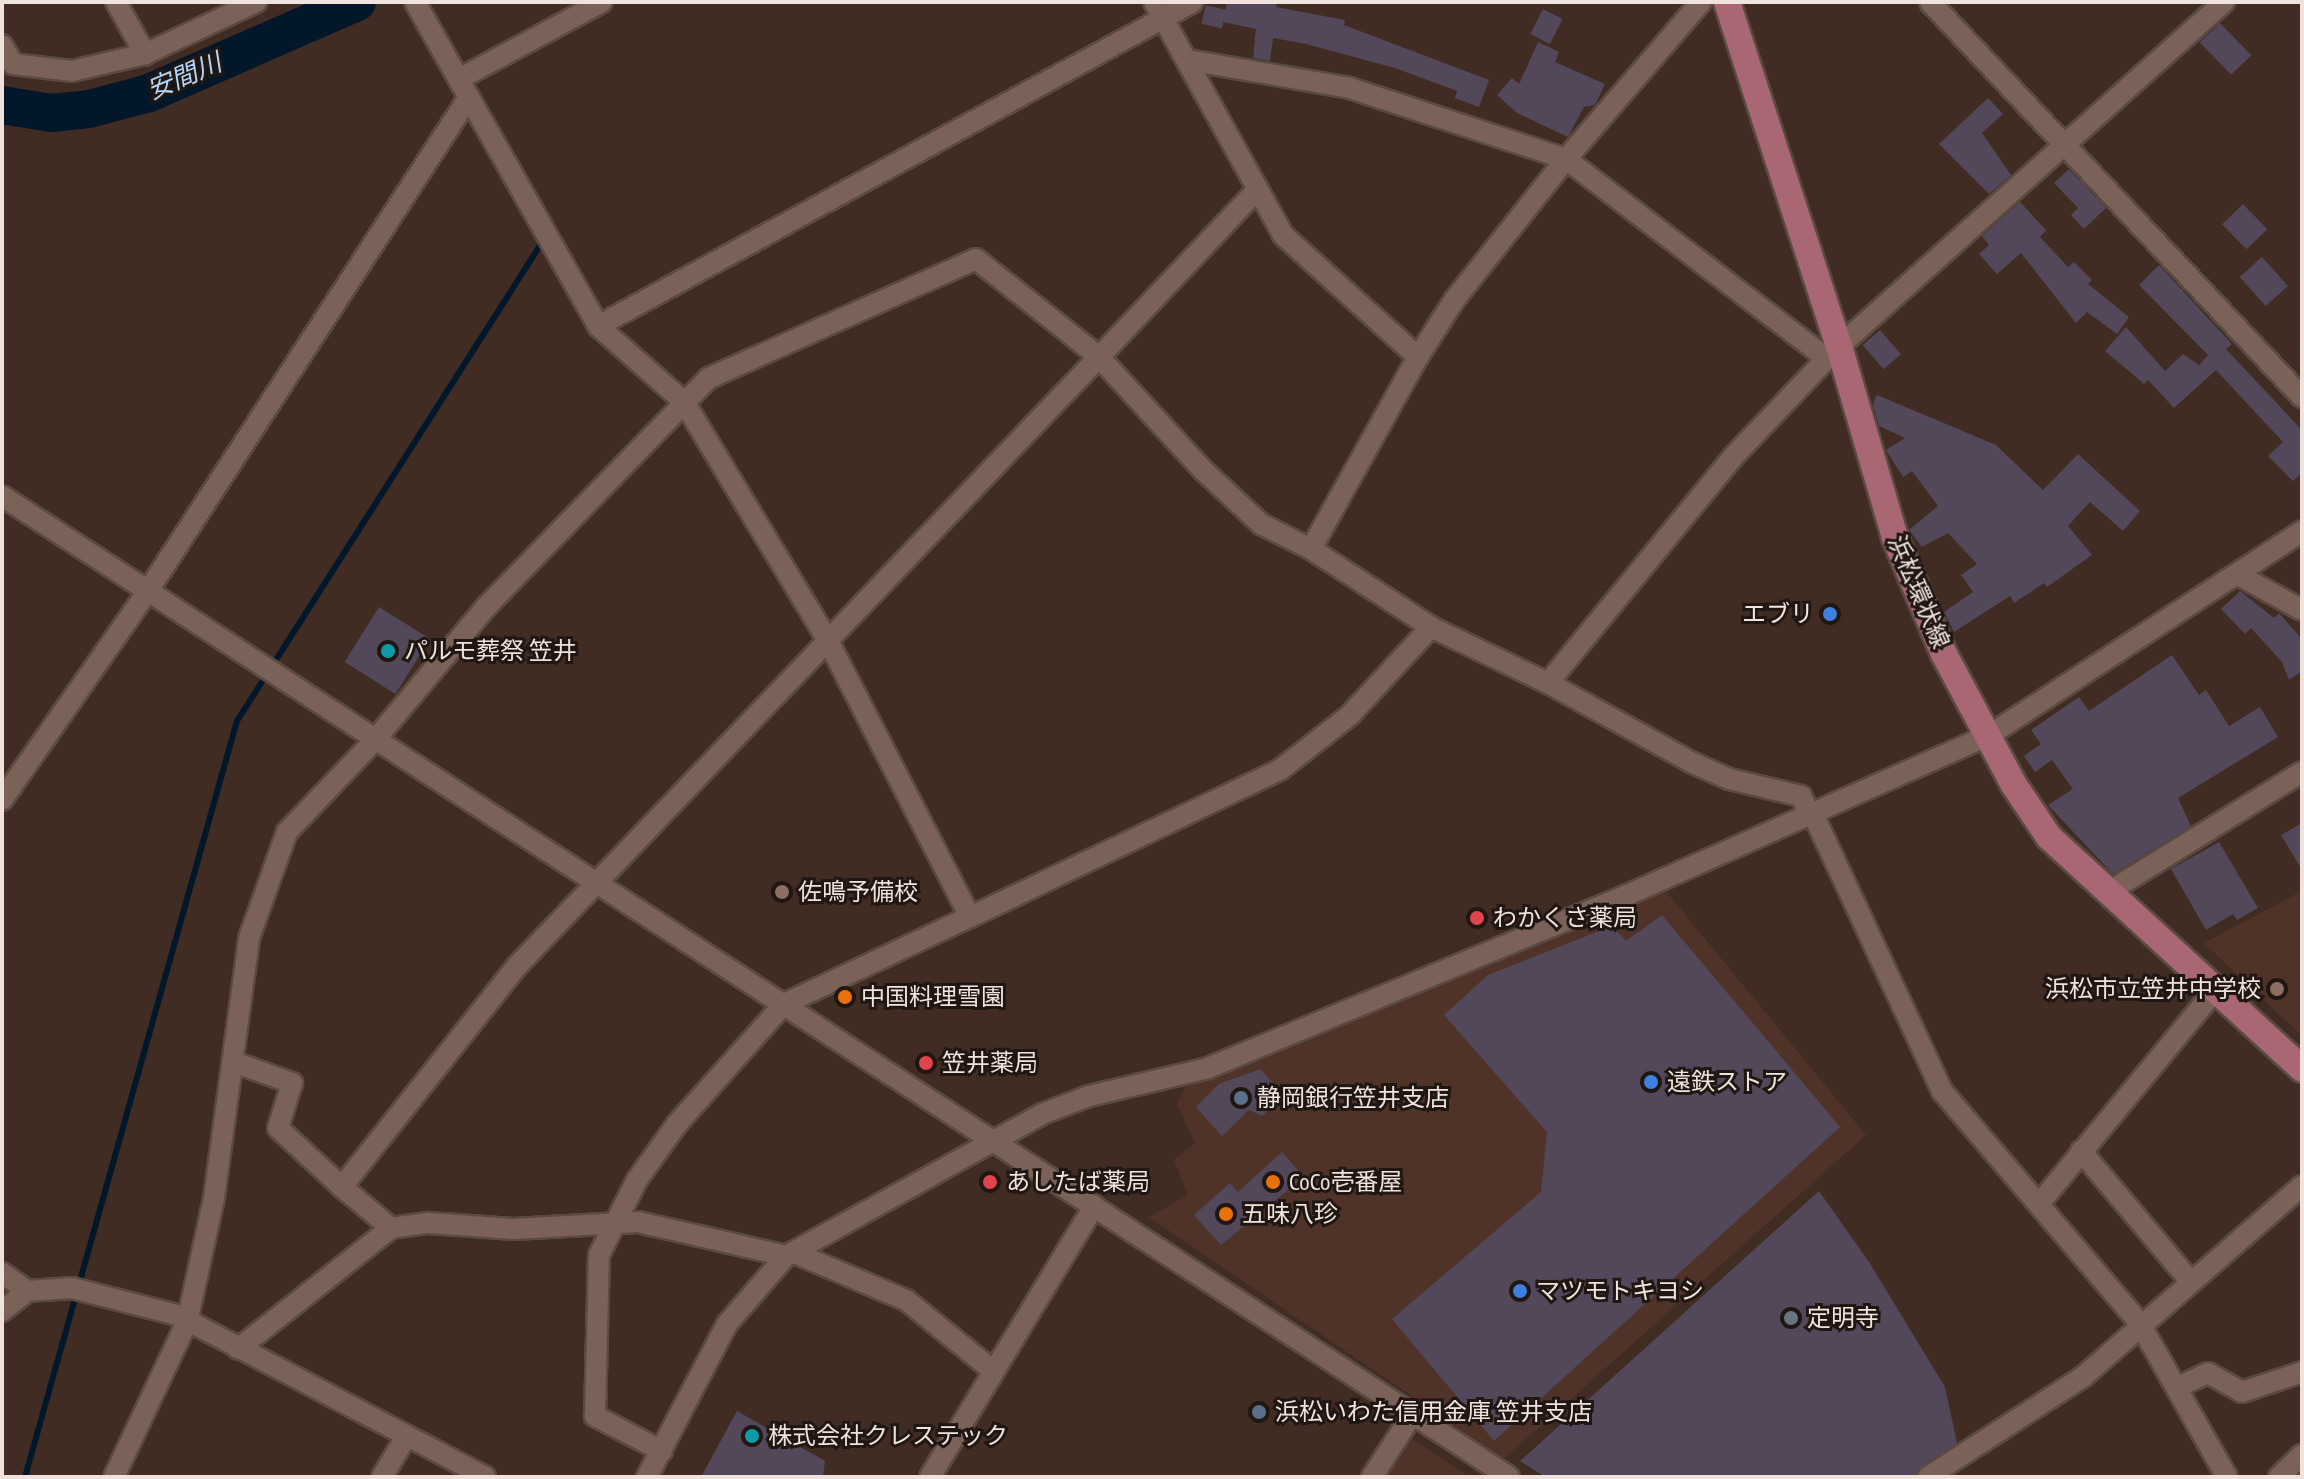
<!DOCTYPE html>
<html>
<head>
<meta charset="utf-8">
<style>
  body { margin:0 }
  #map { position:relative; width:2304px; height:1479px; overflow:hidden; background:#402c23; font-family:"PT Sans Narrow","Noto Sans JP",sans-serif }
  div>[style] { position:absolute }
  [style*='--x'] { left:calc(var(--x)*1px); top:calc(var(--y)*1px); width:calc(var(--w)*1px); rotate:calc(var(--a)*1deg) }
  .built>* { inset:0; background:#4f3328 }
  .stream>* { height:6px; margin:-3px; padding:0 3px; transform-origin:3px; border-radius:3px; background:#03172b }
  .river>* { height:38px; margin:-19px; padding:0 19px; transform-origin:19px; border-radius:19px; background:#03172b }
  .building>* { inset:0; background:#53475a; transform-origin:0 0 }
  .roads { filter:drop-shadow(2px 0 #5b4a42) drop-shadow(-2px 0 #5b4a42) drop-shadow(0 2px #5b4a42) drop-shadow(0 -2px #5b4a42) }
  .minor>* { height:20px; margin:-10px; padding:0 10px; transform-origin:10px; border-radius:10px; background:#7a6258 }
  .major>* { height:26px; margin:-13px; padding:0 13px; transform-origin:13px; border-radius:13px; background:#a86773 }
  .dots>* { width:22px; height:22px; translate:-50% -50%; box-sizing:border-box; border:4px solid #201713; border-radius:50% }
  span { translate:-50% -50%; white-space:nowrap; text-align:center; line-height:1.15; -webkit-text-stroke:6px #201713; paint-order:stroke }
  .street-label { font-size:24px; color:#f0e2dc }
  .poi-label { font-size:24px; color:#f0e2dc }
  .right { translate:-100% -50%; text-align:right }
  .left { translate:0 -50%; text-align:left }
  .water-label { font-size:26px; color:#b2d5f9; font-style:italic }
  .frame { position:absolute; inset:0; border:4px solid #f0e2dc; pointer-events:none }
</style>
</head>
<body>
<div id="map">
  <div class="built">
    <div style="clip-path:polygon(1665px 890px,1866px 1135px,1504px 1459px,1149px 1217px,1188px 1195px,1174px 1160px,1195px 1143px,1177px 1104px,1187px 1084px)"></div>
    <div style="clip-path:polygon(2302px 891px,2302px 1036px,2204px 943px)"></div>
    <div style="clip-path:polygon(1411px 1438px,1469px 1477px,1387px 1477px)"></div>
  </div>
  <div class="stream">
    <div style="--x:473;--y:85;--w:32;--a:60"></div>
    <div style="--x:25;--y:1477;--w:785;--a:-74.34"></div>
    <div style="--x:237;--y:721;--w:566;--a:-57.49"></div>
  </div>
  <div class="river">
    <div style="--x:2;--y:105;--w:50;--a:9.3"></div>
    <div style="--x:51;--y:113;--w:38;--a:-6"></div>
    <div style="--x:89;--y:109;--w:62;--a:-14.9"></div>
    <div style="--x:149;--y:93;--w:227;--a:-23.6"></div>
  </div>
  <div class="building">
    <div style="clip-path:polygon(1227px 2px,1277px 2px,1276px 7px,1345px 20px,1344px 25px,1489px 80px,1479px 107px,1455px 98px,1457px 91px,1395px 68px,1306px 44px,1273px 38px,1270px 61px,1253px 58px,1256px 29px,1223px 22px)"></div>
    <div style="left:1206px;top:5px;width:21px;height:19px;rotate:14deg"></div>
    <div style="left:1543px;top:9px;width:22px;height:28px;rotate:27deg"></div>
    <div style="left:2220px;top:23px;width:45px;height:28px;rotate:46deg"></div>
    <div style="clip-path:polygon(1538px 42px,1559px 52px,1555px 62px,1605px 84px,1595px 105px,1584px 107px,1568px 137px,1517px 113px,1497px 95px,1512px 78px,1519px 84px)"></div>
    <div style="clip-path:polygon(1988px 98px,2003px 114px,1982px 133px,2011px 175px,1989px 194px,1939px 144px)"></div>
    <div style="clip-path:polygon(2069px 169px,2106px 208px,2084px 229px,2071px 215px,2078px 208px,2054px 183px)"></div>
    <div style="clip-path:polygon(2020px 202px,2046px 230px,2040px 237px,2068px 267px,2074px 262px,2092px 280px,2088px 284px,2129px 317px,2117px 334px,2087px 312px,2076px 323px,2021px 253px,1997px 274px,1979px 254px,1989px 245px,1982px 236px)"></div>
    <div style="left:2243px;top:204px;width:35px;height:29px;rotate:46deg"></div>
    <div style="left:2262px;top:257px;width:39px;height:30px;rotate:48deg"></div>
    <div style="clip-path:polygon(2159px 265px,2232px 344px,2226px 349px,2302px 430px,2302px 473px,2293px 481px,2268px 456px,2283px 442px,2216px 370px,2174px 408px,2148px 380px,2144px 384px,2105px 351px,2126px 327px,2165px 371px,2183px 354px,2199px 365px,2208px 355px,2139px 285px)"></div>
    <div style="left:1880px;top:330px;width:32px;height:23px;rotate:49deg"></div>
    <div style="clip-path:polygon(1877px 395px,1996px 445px,2043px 490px,2078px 454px,2140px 511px,2123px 531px,2090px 502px,2068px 526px,2092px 555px,2047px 587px,2044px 583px,2014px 603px,2010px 596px,1954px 632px,1944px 612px,1973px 592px,1961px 575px,1977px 564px,1948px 533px,1922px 547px,1909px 530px,1938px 506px,1912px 471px,1903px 477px,1886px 450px,1905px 438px,1879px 426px,1873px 404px)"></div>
    <div style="clip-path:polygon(2240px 591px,2274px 618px,2279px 613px,2302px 639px,2302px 671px,2289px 680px,2282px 662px,2251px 628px,2245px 634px,2221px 609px)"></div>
    <div style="left:379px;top:607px;width:60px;height:65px;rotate:32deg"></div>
    <div style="clip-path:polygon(2172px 655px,2199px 695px,2206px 690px,2229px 726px,2260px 707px,2278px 737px,2178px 798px,2191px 826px,2113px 874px,2048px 805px,2073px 789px,2052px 760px,2035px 772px,2024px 756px,2041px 744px,2031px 730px,2079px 697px,2089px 711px)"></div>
    <div style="clip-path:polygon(2302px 823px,2302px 870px,2281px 835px)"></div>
    <div style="clip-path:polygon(2219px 842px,2258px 908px,2237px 920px,2233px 914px,2206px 930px,2171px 869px)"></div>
    <div style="clip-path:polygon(1662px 915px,1840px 1127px,1494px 1441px,1392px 1319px,1541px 1192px,1547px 1132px,1444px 1015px,1488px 975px,1612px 926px,1626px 941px)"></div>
    <div style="clip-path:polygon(1260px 1069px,1280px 1091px,1274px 1105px,1262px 1116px,1249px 1110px,1222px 1136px,1196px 1107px,1219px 1084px)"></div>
    <div style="clip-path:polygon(1282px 1152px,1304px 1177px,1221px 1245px,1194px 1215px,1230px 1183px,1238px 1192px)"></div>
    <div style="clip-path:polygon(1819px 1191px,1869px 1262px,1945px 1387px,1957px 1443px,1912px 1477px,1545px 1477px,1520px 1461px)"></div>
    <div style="clip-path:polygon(737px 1411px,825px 1461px,823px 1477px,701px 1477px)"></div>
  </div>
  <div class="roads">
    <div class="minor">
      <div style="--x:116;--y:2;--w:60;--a:60.9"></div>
      <div style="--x:415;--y:2;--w:372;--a:60.5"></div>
      <div style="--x:1154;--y:2;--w:266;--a:61"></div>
      <div style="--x:1283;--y:235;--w:182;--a:42.1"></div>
      <div style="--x:1418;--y:357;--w:69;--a:-57.5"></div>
      <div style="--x:1455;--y:299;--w:179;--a:-51.6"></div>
      <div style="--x:1566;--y:159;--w:207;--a:-49.3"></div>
      <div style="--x:1930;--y:2;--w:543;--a:46.72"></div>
      <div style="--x:2;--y:45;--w:22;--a:60"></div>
      <div style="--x:13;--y:64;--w:59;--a:6.8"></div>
      <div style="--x:72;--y:71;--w:75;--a:-13.1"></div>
      <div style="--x:145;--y:54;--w:123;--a:-25.1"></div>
      <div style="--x:1188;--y:60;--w:164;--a:9.8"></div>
      <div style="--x:1350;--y:88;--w:227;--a:18.2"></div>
      <div style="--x:1566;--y:159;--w:327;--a:37.4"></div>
      <div style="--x:459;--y:79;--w:162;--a:-28.3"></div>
      <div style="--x:1257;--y:190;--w:230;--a:133.4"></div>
      <div style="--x:1099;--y:357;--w:155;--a:47.4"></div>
      <div style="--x:1204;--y:471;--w:78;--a:42.9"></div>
      <div style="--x:1261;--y:524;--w:56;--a:26.6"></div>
      <div style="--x:2;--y:496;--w:1798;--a:33.06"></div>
      <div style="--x:2237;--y:574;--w:74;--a:29"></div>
      <div style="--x:1431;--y:627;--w:130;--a:25.6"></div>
      <div style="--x:1548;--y:683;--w:166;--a:28.9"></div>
      <div style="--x:1693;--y:763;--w:39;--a:24"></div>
      <div style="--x:1729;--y:779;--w:74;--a:13.3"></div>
      <div style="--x:1801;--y:796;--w:21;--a:65"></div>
      <div style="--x:1548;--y:683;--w:292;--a:-50.7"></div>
      <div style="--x:1733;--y:457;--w:148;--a:-46.4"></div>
      <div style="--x:1835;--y:350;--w:522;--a:-41.82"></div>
      <div style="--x:2;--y:800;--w:255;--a:-55.1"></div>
      <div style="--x:148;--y:591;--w:589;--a:-56.98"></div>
      <div style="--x:1813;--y:814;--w:306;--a:65"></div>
      <div style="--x:1942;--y:1091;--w:306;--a:49.6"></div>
      <div style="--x:2140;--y:1324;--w:176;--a:60.4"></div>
      <div style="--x:2107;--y:893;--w:229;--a:-31.8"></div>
      <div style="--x:970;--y:917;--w:344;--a:-25.4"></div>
      <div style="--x:1281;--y:769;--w:88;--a:-38"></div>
      <div style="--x:1350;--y:715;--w:120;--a:-47.4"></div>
      <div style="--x:1431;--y:627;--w:143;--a:-147"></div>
      <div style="--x:1311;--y:549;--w:220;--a:-60.9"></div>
      <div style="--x:234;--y:1062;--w:62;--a:19.9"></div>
      <div style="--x:292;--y:1083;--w:47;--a:107.3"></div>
      <div style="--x:278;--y:1128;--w:87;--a:42.7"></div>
      <div style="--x:2081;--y:1151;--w:170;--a:50"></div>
      <div style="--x:2039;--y:1204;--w:280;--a:-50.5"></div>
      <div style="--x:391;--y:1228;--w:37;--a:-8"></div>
      <div style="--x:428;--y:1223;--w:86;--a:4"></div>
      <div style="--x:514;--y:1229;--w:124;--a:-3.2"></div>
      <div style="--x:638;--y:1222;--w:152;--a:12.9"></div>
      <div style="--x:797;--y:1254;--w:118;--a:22.9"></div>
      <div style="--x:906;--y:1300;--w:111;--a:39.1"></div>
      <div style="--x:2;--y:1273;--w:32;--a:35"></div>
      <div style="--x:2;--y:1311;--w:33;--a:-38"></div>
      <div style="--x:28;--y:1291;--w:44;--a:-3.9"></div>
      <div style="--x:72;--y:1288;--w:108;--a:14.4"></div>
      <div style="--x:177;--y:1315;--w:348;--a:27.7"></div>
      <div style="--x:2178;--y:1387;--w:33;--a:-25"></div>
      <div style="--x:2208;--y:1373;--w:39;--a:29"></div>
      <div style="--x:2242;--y:1392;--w:63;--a:-18.4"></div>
      <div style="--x:662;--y:1451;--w:76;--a:-152.4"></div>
      <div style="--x:595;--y:1416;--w:161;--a:-88.6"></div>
      <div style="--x:599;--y:1255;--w:84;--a:-63.1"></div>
      <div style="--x:637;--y:1180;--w:69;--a:-54.5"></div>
      <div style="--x:677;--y:1124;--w:161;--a:-48.3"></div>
      <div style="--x:784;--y:1004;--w:205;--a:-25.1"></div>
      <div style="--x:970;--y:917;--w:313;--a:-117.2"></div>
      <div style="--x:827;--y:639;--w:277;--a:-121.1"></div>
      <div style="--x:684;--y:402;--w:115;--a:-138.5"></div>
      <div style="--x:598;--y:326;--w:677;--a:-28.57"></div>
      <div style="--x:114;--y:1477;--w:171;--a:-64.8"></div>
      <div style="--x:187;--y:1322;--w:127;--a:-77.7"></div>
      <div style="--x:214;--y:1198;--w:262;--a:-82.3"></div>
      <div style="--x:249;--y:938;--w:113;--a:-70.3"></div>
      <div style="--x:287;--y:832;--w:126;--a:-46.3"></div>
      <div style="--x:374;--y:741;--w:176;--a:-50.1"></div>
      <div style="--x:487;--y:606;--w:318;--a:-45.8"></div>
      <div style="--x:709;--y:378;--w:292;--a:-24"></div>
      <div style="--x:976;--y:259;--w:157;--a:38.5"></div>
      <div style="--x:1099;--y:357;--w:842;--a:133.7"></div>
      <div style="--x:517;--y:966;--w:282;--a:128.4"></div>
      <div style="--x:342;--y:1187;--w:64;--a:39.9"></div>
      <div style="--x:391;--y:1228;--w:195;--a:141.7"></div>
      <div style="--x:382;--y:1477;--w:47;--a:-59"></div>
      <div style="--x:647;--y:1477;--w:173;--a:-62.4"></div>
      <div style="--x:727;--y:1324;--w:90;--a:-49.1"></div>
      <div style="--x:786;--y:1256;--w:293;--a:-29"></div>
      <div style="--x:1042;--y:1114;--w:50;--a:-21"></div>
      <div style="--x:1089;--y:1096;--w:122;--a:-13.2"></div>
      <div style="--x:1208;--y:1068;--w:453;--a:-22.4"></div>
      <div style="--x:1627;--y:895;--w:394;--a:-23.8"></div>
      <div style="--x:1988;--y:736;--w:375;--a:-33.1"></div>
      <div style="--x:930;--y:1477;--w:317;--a:-58.8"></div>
      <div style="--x:1372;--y:1477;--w:74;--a:-57.2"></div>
      <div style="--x:1928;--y:1477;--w:186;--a:-32.9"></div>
      <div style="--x:2084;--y:1376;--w:289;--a:-41.1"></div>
      <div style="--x:2279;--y:1477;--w:32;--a:-44"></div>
    </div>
    <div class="major">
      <div style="--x:1727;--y:2;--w:362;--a:72"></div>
      <div style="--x:1839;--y:346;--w:200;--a:73.7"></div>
      <div style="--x:1895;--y:538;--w:126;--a:67.1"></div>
      <div style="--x:1944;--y:654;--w:149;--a:61.9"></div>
      <div style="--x:2014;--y:785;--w:63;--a:56.1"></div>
      <div style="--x:2049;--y:837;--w:343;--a:42.5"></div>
    </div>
  </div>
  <div class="dots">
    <div style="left:1830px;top:614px;background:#3f7fe0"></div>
    <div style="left:388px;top:651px;background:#0f9aa8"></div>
    <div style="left:782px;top:892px;background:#8d6e63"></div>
    <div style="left:1477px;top:918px;background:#e0444e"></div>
    <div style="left:2277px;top:989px;background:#8d6e63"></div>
    <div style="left:845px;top:997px;background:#e8710a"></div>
    <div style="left:926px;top:1063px;background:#e0444e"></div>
    <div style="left:1651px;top:1082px;background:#3f7fe0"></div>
    <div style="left:1241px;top:1098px;background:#5c6f8a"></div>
    <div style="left:990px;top:1182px;background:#e0444e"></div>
    <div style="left:1273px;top:1182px;background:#e8710a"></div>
    <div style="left:1226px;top:1214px;background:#e8710a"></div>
    <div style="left:1520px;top:1291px;background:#3f7fe0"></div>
    <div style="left:1791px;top:1318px;background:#6b7280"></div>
    <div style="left:1259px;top:1412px;background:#5c6f8a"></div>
    <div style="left:752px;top:1436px;background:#0f9aa8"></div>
  </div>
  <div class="street-label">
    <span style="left:1919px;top:592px;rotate:67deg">浜松環状線</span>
  </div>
  <div class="poi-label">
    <span class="right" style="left:1814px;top:614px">エブリ</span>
    <span class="left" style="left:404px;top:651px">パルモ葬祭 笠井</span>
    <span class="left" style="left:798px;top:892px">佐鳴予備校</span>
    <span class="left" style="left:1493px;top:918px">わかくさ薬局</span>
    <span class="right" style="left:2261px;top:989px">浜松市立笠井中学校</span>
    <span class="left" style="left:861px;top:997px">中国料理雪園</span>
    <span class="left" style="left:942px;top:1063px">笠井薬局</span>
    <span class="left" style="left:1667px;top:1082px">遠鉄ストア</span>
    <span class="left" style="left:1257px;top:1098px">静岡銀行笠井支店</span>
    <span class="left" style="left:1006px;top:1182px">あしたば薬局</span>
    <span class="left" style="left:1289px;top:1182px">CoCo壱番屋</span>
    <span class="left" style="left:1242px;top:1214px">五味八珍</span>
    <span class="left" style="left:1536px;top:1291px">マツモトキヨシ</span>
    <span class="left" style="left:1807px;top:1318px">定明寺</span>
    <span class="left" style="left:1275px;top:1412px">浜松いわた信用金庫 笠井支店</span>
    <span class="left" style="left:768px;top:1436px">株式会社クレステック</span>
  </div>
  <div class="water-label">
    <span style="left:184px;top:76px;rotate:-23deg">安間川</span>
  </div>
  <div class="frame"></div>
</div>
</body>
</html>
